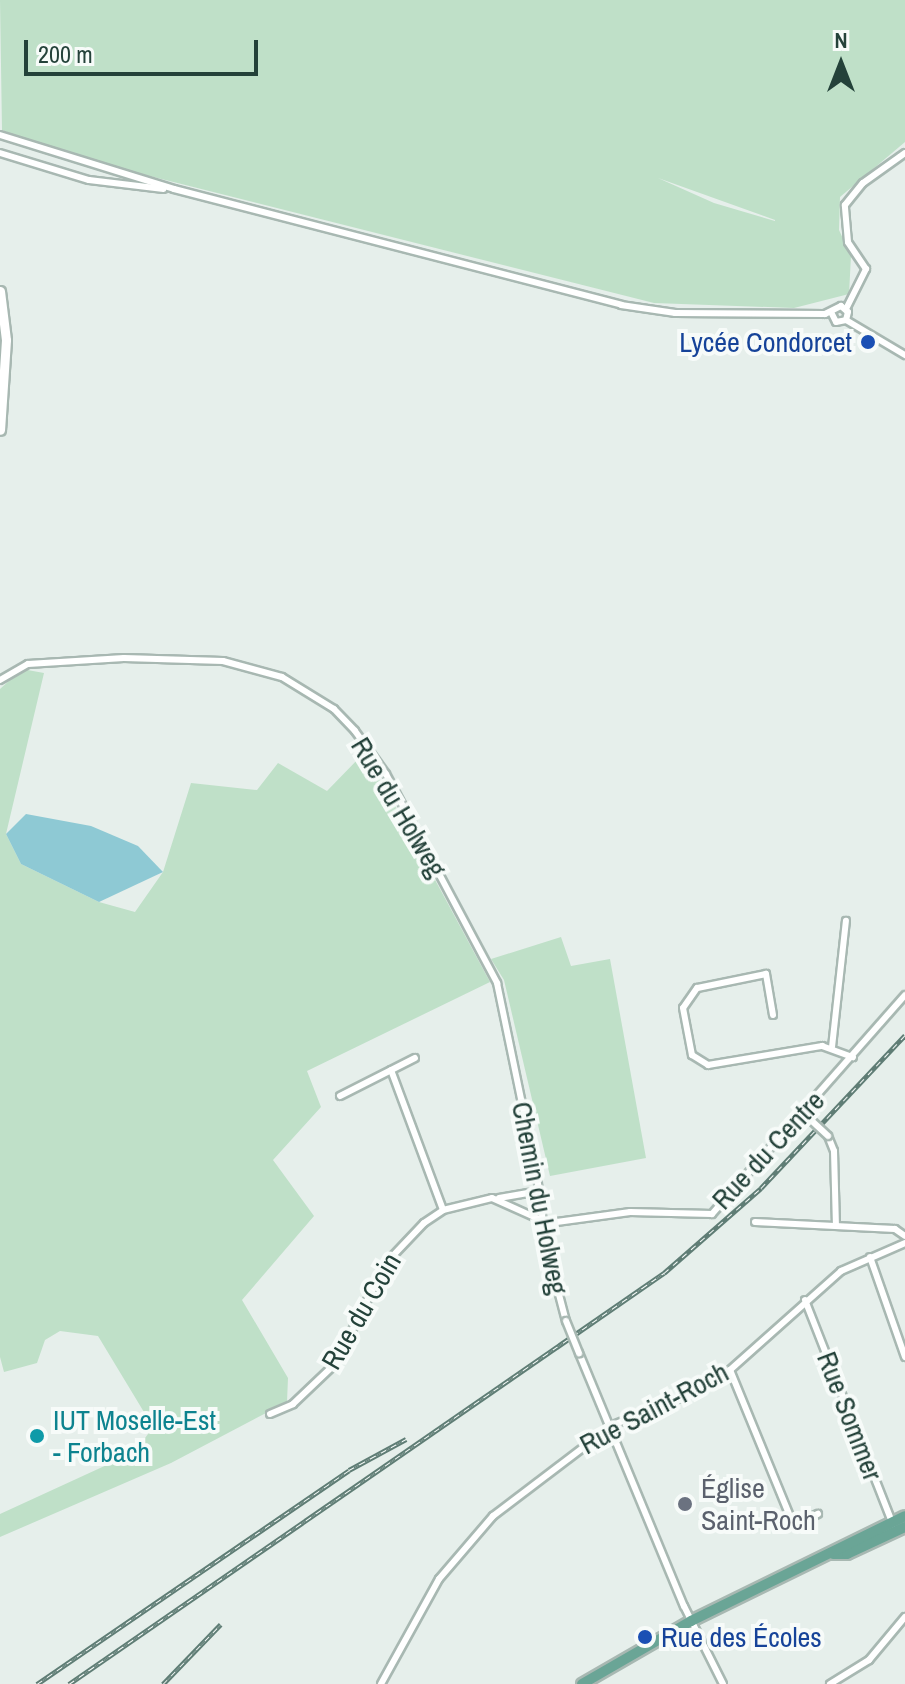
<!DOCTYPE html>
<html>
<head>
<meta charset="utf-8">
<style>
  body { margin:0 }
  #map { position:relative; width:905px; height:1684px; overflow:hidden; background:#e6efeb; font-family:"Archivo Narrow",sans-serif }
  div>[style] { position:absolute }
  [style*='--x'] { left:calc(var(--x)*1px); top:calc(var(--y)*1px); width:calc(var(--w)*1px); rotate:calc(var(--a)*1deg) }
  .green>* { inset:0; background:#bfe0c8 }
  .water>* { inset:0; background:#8ec9d4 }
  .roads { filter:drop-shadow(2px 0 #a8b8b2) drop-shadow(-2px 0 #a8b8b2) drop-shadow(0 2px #a8b8b2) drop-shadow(0 -2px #a8b8b2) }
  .minor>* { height:6px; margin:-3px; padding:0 3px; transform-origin:3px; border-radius:3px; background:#fff }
  .secondary>* { height:9px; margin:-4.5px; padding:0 4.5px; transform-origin:4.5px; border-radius:4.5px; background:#fff }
  .primary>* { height:10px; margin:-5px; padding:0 5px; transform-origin:5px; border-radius:5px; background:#6aa596 }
  .rail>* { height:5px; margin-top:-2.5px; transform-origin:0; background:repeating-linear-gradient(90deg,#f7fbf9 0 6px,#5f7d75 0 12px); box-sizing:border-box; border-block:2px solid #5f7d75 }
  .bridges { filter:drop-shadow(2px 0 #a8b8b2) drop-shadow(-2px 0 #a8b8b2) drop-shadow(0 2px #a8b8b2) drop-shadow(0 -2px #a8b8b2) }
  .minor-bridge>* { height:6px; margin:-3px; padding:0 3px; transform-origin:3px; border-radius:3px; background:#fff }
  .dots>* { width:22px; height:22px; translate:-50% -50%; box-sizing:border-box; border:4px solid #f7fbf9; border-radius:50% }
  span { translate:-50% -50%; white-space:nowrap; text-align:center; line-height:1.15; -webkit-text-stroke:8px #f7fbf9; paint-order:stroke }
  .transit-label { font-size:28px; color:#164399 }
  .right { translate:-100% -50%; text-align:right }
  .left { translate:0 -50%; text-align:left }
  .street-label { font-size:28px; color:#24423a }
  .culture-label { font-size:28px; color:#0d838f }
  .worship-label { font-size:28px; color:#5b616d }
  .north { position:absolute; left:801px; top:24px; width:80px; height:80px; -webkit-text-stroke:6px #f7fbf9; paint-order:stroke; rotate:0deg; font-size:22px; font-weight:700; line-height:32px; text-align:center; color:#24423a }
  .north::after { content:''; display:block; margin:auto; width:28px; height:36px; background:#24423a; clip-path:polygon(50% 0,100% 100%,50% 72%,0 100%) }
  .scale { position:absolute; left:24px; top:40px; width:234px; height:36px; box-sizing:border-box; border:4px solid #24423a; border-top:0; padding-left:10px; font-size:24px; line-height:28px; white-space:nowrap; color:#24423a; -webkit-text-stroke:6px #f7fbf9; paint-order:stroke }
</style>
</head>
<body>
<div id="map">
  <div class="green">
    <div style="clip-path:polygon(evenodd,0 0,905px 0,905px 142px,840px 197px,839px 230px,851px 256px,849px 294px,794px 308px,654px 303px,62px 154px,2px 130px,0 0,658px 178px,775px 220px,775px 221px,714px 203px,658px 178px)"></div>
    <div style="clip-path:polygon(22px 669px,44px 673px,6px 834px,21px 864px,99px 902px,135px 912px,163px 872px,191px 783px,257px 790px,278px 763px,327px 791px,360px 757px,383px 783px,490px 982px,307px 1071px,321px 1107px,273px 1160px,314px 1216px,242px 1300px,288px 1378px,287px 1402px,171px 1463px,0 1537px,0 1514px,135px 1452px,153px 1427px,98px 1336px,60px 1331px,45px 1340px,37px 1363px,4px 1372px,0 1357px,0 689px)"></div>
    <div style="clip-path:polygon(561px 937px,571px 966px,610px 959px,646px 1158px,550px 1176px,504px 980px,491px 959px)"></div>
  </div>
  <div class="water">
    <div style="clip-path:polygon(26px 814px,91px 826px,138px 846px,163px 872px,99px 902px,21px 864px,6px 834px)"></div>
  </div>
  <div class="roads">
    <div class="minor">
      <div style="--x:0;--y:135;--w:182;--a:17.2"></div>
      <div style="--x:174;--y:189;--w:462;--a:14.5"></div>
      <div style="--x:621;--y:305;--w:55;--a:8.4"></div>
      <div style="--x:675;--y:313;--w:150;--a:0.4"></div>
      <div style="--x:825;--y:314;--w:18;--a:-27"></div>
      <div style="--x:841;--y:306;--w:9;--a:41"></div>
      <div style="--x:848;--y:312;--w:8;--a:104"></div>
      <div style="--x:0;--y:153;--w:93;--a:16.9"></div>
      <div style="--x:89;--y:180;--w:75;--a:6.9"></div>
      <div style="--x:846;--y:309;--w:45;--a:-63.4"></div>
      <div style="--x:866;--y:269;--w:32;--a:-124"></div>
      <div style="--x:848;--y:242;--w:37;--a:-95"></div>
      <div style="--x:845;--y:205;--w:28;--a:-51"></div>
      <div style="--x:863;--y:183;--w:52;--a:-35.5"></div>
      <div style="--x:831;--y:312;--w:11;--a:63"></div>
      <div style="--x:836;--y:322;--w:10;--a:-11"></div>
      <div style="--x:846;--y:320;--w:69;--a:30.7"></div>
      <div style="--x:0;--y:680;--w:32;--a:-30"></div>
      <div style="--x:28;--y:664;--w:96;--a:-3.6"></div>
      <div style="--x:124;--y:658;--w:99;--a:1.7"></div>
      <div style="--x:223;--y:661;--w:61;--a:15.2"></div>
      <div style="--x:282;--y:677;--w:61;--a:31.6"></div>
      <div style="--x:334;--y:709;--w:30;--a:46"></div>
      <div style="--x:355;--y:731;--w:53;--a:54.2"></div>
      <div style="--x:386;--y:774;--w:237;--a:62"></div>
      <div style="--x:497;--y:983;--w:197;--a:78.3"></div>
      <div style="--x:537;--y:1176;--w:70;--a:82.6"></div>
      <div style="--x:546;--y:1245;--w:79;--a:75.3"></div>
      <div style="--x:773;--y:1015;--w:42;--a:-99.7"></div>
      <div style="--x:766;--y:974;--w:70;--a:168.5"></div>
      <div style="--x:697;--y:988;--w:24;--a:125"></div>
      <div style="--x:683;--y:1008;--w:48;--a:79.2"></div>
      <div style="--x:692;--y:1055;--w:19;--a:32"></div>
      <div style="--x:708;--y:1065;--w:116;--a:-9.5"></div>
      <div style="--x:822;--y:1046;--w:33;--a:20"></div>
      <div style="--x:832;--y:1047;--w:127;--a:-83.7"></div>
      <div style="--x:391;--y:1070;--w:149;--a:69.6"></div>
      <div style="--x:340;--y:1096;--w:84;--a:-26.9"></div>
      <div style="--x:828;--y:1136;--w:16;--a:68"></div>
      <div style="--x:834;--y:1151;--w:74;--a:88.5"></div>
      <div style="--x:499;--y:1198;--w:41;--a:-9.9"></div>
      <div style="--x:755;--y:1222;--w:140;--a:2.9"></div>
      <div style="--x:895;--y:1229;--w:12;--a:35"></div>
      <div style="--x:542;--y:1224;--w:89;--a:-7.8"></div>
      <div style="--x:630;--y:1212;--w:82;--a:1.4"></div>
      <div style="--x:712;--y:1214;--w:292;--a:-48.6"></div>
      <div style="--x:870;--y:1257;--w:106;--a:70.7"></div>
      <div style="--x:805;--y:1300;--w:241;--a:68.6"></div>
      <div style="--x:579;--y:1353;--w:274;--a:67.5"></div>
      <div style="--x:684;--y:1606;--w:87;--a:63.4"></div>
      <div style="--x:730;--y:1370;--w:169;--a:67.7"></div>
      <div style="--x:794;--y:1526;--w:27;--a:-27"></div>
      <div style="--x:270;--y:1414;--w:25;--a:-23"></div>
      <div style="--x:293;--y:1404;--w:58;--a:-43.6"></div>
      <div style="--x:335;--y:1364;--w:113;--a:-63.2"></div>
      <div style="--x:386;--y:1263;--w:55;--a:-46.5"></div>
      <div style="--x:424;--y:1223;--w:23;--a:-34"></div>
      <div style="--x:443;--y:1210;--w:50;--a:-13.8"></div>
      <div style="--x:492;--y:1198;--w:54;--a:24.2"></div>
      <div style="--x:381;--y:1684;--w:120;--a:-61.1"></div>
      <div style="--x:439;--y:1579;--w:83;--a:-49.4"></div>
      <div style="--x:493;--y:1516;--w:151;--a:-37.2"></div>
      <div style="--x:613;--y:1425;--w:91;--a:-22"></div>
      <div style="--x:697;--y:1391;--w:39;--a:-32"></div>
      <div style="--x:730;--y:1370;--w:149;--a:-41.7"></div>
      <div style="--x:841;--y:1271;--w:70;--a:-23.6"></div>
      <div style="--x:830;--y:1684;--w:46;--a:-31.6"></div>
      <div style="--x:869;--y:1660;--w:56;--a:-50.1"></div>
    </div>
    <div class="secondary">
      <div style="--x:0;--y:291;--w:49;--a:83"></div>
      <div style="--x:6;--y:340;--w:90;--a:93.8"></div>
    </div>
    <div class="primary">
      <div style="--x:833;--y:1554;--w:14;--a:0"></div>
      <div style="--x:847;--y:1554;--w:64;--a:-25"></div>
      <div style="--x:582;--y:1684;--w:126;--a:-30"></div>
      <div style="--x:691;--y:1621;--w:238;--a:-26.1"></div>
    </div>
  </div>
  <div class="rail">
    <div style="--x:37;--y:1684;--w:378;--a:-34.4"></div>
    <div style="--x:349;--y:1470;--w:65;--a:-28.5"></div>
    <div style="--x:69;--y:1684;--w:723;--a:-34.64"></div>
    <div style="--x:664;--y:1273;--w:129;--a:-41.2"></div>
    <div style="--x:761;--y:1188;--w:210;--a:-46.7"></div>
    <div style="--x:163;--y:1684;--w:83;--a:-46"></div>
  </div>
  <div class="bridges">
    <div class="minor-bridge">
      <div style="--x:812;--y:1121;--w:22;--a:43"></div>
      <div style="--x:566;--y:1321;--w:35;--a:68"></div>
    </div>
  </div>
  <div class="dots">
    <div style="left:868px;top:342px;background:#1a4fb4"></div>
    <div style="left:37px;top:1436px;background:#0f9aa8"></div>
    <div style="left:685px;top:1504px;background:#6b7280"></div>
    <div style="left:645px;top:1637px;background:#1a4fb4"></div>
  </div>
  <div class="transit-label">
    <span class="right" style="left:852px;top:342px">Lycée Condorcet</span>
    <span class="left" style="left:661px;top:1637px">Rue des Écoles</span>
  </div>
  <div class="street-label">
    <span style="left:399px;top:807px;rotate:59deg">Rue du Holweg</span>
    <span style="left:768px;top:1150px;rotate:-47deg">Rue du Centre</span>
    <span style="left:540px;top:1198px;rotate:79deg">Chemin du Holweg</span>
    <span style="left:361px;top:1311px;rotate:-60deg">Rue du Coin</span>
    <span style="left:654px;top:1408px;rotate:-28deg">Rue Saint-Roch</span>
    <span style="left:850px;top:1416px;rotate:69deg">Rue Sommer</span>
  </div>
  <div class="culture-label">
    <span class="left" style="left:53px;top:1436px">IUT Moselle-Est<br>- Forbach</span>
  </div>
  <div class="worship-label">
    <span class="left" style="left:701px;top:1504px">Église<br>Saint-Roch</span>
  </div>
  <div class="north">N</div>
  <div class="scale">200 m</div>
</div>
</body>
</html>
